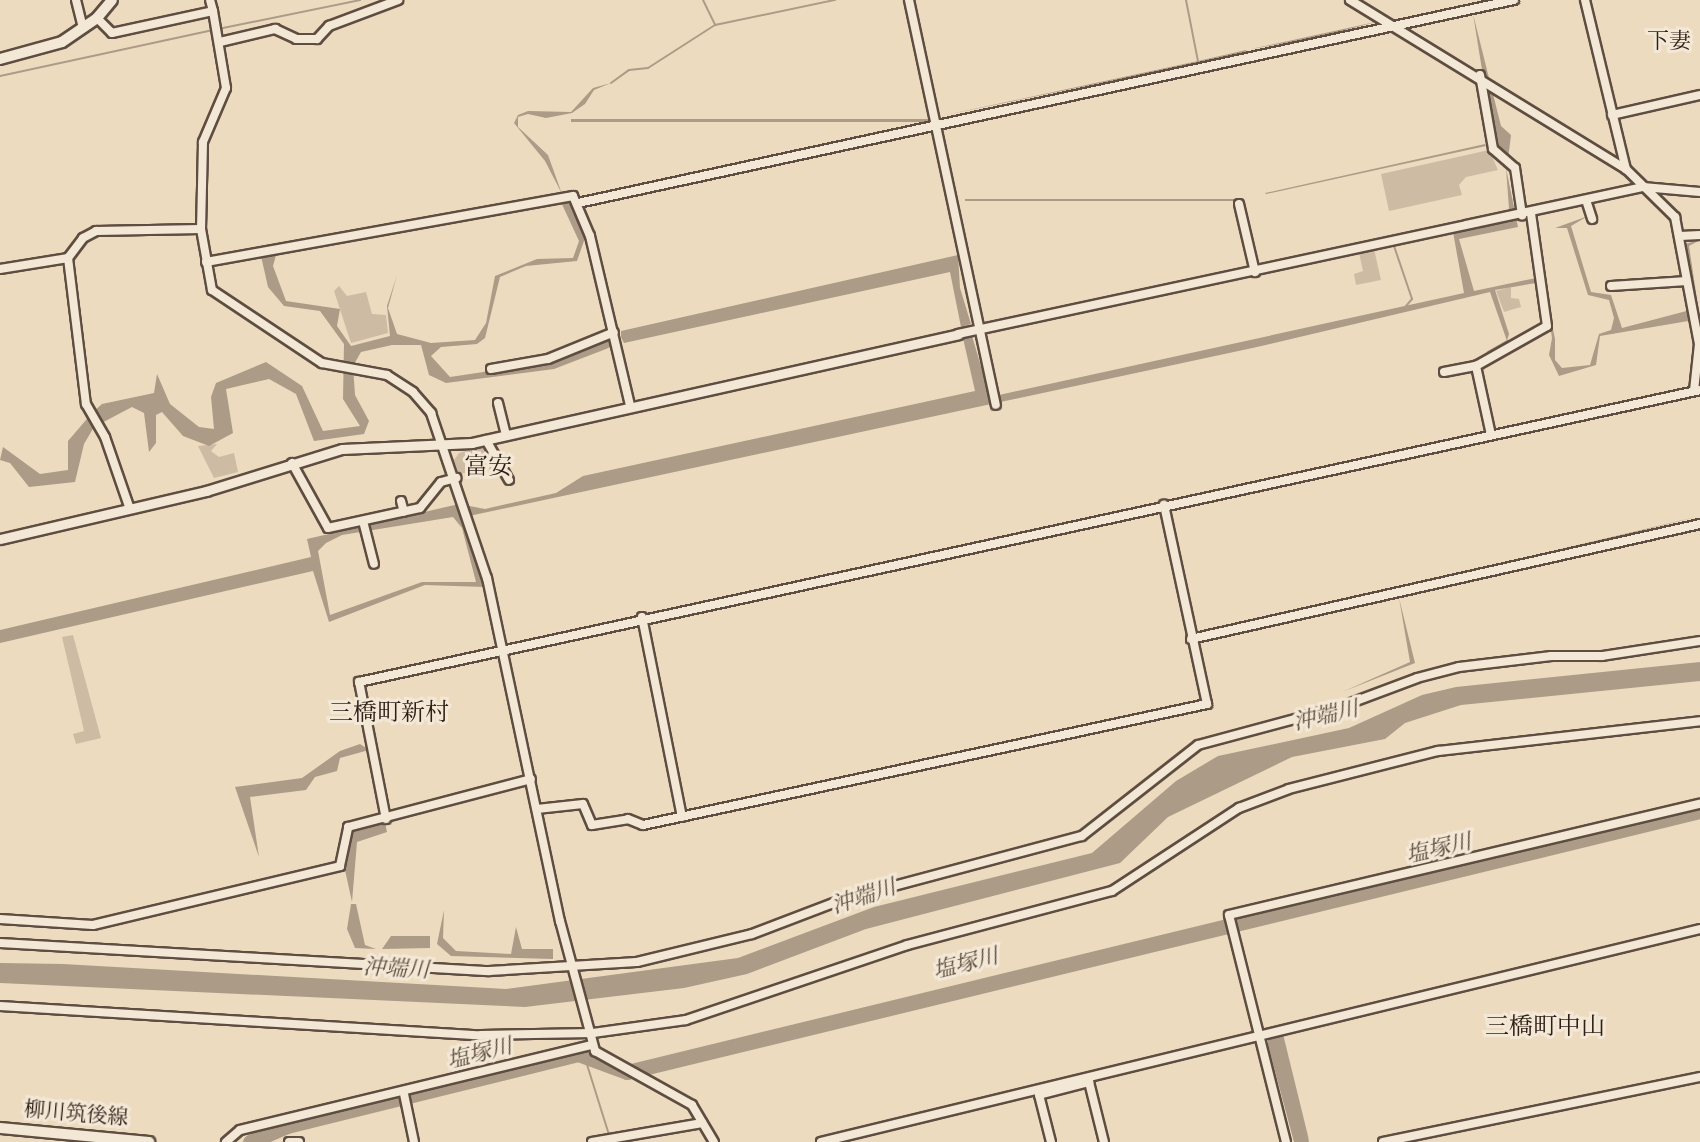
<!DOCTYPE html>
<html>
<head>
<meta charset="utf-8">
<style>
  body { margin:0 }
  #map { position:relative; width:1700px; height:1142px; overflow:hidden; background:#eddbc0; font-family:"Old Standard TT","Noto Serif JP",serif }
  div>[style] { position:absolute }
  [style*='--x'] { left:calc(var(--x)*1px); top:calc(var(--y)*1px); width:calc(var(--w)*1px); rotate:calc(var(--a)*1deg) }
  .green>* { inset:0; background:#cdbba3 }
  .water>* { inset:0; background:#ac9b86; transform-origin:0 0 }
  .stream>* { height:2px; margin:-1px; padding:0 1px; transform-origin:1px; border-radius:1px; background:#ac9b86 }
  .river>* { height:15px; margin:-7.5px; padding:0 7.5px; transform-origin:7.5px; border-radius:7.5px; background:#ac9b86 }
  .roads { filter:drop-shadow(2px 0 #5e4d40) drop-shadow(-2px 0 #5e4d40) drop-shadow(0 2px #5e4d40) drop-shadow(0 -2px #5e4d40) }
  .minor>* { height:8px; margin:-4px; padding:0 4px; transform-origin:4px; border-radius:4px; background:#f3e8d6 }
  .tertiary>* { height:9px; margin:-4.5px; padding:0 4.5px; transform-origin:4.5px; border-radius:4.5px; background:#f3e8d6 }
  .secondary>* { height:10px; margin:-5px; padding:0 5px; transform-origin:5px; border-radius:5px; background:#f3e8d6 }
  span { translate:-50% -50%; white-space:nowrap; text-align:center; line-height:1.15; -webkit-text-stroke:6px #f3e8d6; paint-order:stroke }
  .street-label { font-size:21px; color:#2e1e16 }
  .neighbourhood-label { font-size:22px; color:#2e1e16 }
  .water-label { font-size:22px; color:#5a4a3d; font-style:italic }
  .quarter-label { font-size:24px; color:#2e1e16 }
</style>
</head>
<body>
<div id="map">
  <div class="green">
    <div style="clip-path:polygon(1489px 150px,1498px 170px,1466px 177px,1459px 185px,1462px 195px,1389px 211px,1381px 174px)"></div>
    <div style="clip-path:polygon(1374px 249px,1381px 280px,1356px 285px,1354px 274px,1363px 271px,1359px 253px)"></div>
    <div style="clip-path:polygon(339px 286px,347px 296px,366px 292px,372px 314px,386px 315px,388px 333px,351px 343px,334px 291px)"></div>
    <div style="clip-path:polygon(1511px 287px,1511px 298px,1519px 299px,1521px 307px,1504px 312px,1496px 291px)"></div>
    <div style="clip-path:polygon(217px 444px,211px 451px,219px 457px,234px 453px,238px 472px,214px 478px,198px 446px)"></div>
    <div style="clip-path:polygon(486px 445px,495px 468px,458px 474px,454px 460px,459px 453px)"></div>
    <div style="clip-path:polygon(73px 635px,101px 738px,76px 744px,73px 734px,84px 731px,62px 637px)"></div>
  </div>
  <div class="water">
    <div style="clip-path:polygon(1473px 14px,1501px 126px,1511px 135px,1508px 159px,1494px 144px)"></div>
    <div style="clip-path:polygon(1380px 21px,1311px 39px,1251px 49px)"></div>
    <div style="clip-path:polygon(1246px 50px,1247px 53px,941px 116px,1198px 61px)"></div>
    <div style="clip-path:polygon(611px 83px,594px 90px,585px 104px,572px 113px,546px 118px,528px 114px,518px 117px,518px 127px,548px 155px,562px 194px,545px 161px,514px 123px,518px 115px,528px 111px,571px 112px,593px 88px)"></div>
    <div style="left:928px;top:119px;width:3px;height:357px;rotate:90deg"></div>
    <div style="clip-path:polygon(1485px 144px,1486px 146px,1266px 194px,1265px 193px)"></div>
    <div style="clip-path:polygon(evenodd,1506px 168px,1518px 227px,1459px 239px,1474px 291px,1536px 278px,1536px 283px,1495px 290px,1509px 334px,1507px 341px,1490px 292px,1257px 347px,469px 516px,485px 587px,425px 585px,329px 622px,313px 571px,0 643px,0 630px,311px 557px,307px 539px,459px 504px,485px 509px,556px 493px,583px 476px,975px 391px,963px 338px,972px 336px,990px 397px,1464px 293px,1453px 232px,1510px 222px,1506px 168px,453px 517px,462px 528px,476px 582px,422px 582px,330px 615px,318px 551px,326px 543px,342px 535px,453px 517px)"></div>
    <div style="clip-path:polygon(570px 198px,585px 238px,577px 261px,526px 266px,500px 277px,485px 338px,477px 344px,441px 347px,431px 356px,450px 377px,549px 362px,611px 338px,612px 346px,606px 349px,554px 369px,446px 383px,429px 375px,421px 345px,392px 345px,361px 352px,353px 366px,355px 395px,369px 421px,364px 434px,314px 441px,296px 394px,269px 379px,226px 389px,233px 433px,209px 446px,183px 436px,162px 412px,156px 415px,156px 443px,149px 452px,144px 413px,132px 407px,94px 427px,84px 444px,75px 482px,29px 487px,10px 463px,0 460px,3px 447px,40px 474px,68px 470px,68px 441px,92px 413px,102px 404px,154px 393px,157px 374px,170px 404px,199px 427px,214px 429px,211px 397px,216px 383px,266px 362px,302px 386px,323px 431px,360px 426px,343px 399px,344px 344px,320px 311px,284px 306px,268px 287px,261px 256px,277px 252px,273px 266px,286px 301px,340px 309px,337px 326px,351px 346px,390px 336px,387px 306px,397px 275px,388px 308px,397px 334px,431px 343px,475px 340px,486px 323px,495px 276px,537px 259px,573px 258px,579px 241px,560px 200px)"></div>
    <div style="left:1234px;top:199px;width:2px;height:269px;rotate:90deg"></div>
    <div style="clip-path:polygon(1588px 216px,1571px 226px,1591px 292px,1611px 295px,1622px 328px,1694px 309px,1685px 244px,1700px 240px,1689px 246px,1700px 319px,1600px 336px,1596px 365px,1559px 376px,1549px 355px,1552px 338px,1544px 286px,1555px 339px,1555px 360px,1562px 368px,1590px 365px,1599px 334px,1611px 330px,1614px 318px,1609px 300px,1588px 295px,1567px 228px,1555px 228px)"></div>
    <div style="clip-path:polygon(958px 255px,960px 288px,971px 324px,961px 327px,950px 272px,624px 343px,621px 337px,621px 331px)"></div>
    <div style="clip-path:polygon(1700px 516px,1418px 587px,1417px 582px,1421px 582px)"></div>
    <div style="clip-path:polygon(1399px 598px,1415px 663px,1342px 692px,1410px 662px)"></div>
    <div style="clip-path:polygon(1700px 662px,1700px 681px,1461px 705px,1405px 723px,1385px 739px,1292px 757px,1168px 817px,1120px 863px,866px 929px,747px 974px,684px 988px,525px 1007px,0 983px,0 963px,63px 964px,506px 989px,738px 958px,874px 907px,1092px 853px,1176px 781px,1218px 756px,1349px 728px,1422px 695px,1456px 687px)"></div>
    <div style="clip-path:polygon(360px 744px,369px 750px,340px 758px,337px 771px,315px 777px,306px 790px,250px 797px,259px 857px,235px 787px,302px 778px,340px 751px)"></div>
    <div style="clip-path:polygon(385px 823px,387px 832px,357px 842px,352px 902px,345px 870px,350px 832px)"></div>
    <div style="clip-path:polygon(351px 904px,356px 904px,365px 945px,376px 949px,355px 948px,347px 929px)"></div>
    <div style="clip-path:polygon(444px 910px,443px 938px,456px 951px,511px 954px,516px 927px,522px 949px,553px 949px,553px 959px,451px 956px,437px 944px)"></div>
    <div style="clip-path:polygon(391px 936px,430px 936px,430px 948px,382px 949px)"></div>
    <div style="clip-path:polygon(1283px 1034px,1308px 1136px,1309px 1142px,1294px 1142px,1268px 1045px,1268px 1037px)"></div>
  </div>
  <div class="stream">
    <div style="--x:703;--y:0;--w:28;--a:64"></div>
    <div style="--x:1186;--y:0;--w:62;--a:78.9"></div>
    <div style="--x:218;--y:29;--w:145;--a:-11.5"></div>
    <div style="--x:0;--y:76;--w:218;--a:-12.2"></div>
    <div style="--x:611;--y:83;--w:22;--a:-36"></div>
    <div style="--x:629;--y:70;--w:19;--a:-6"></div>
    <div style="--x:648;--y:68;--w:80;--a:-32.7"></div>
    <div style="--x:715;--y:25;--w:123;--a:-11.8"></div>
    <div style="--x:1616;--y:110;--w:86;--a:-13.4"></div>
    <div style="--x:1394;--y:246;--w:56;--a:71.2"></div>
    <div style="--x:1412;--y:299;--w:11;--a:131"></div>
    <div style="--x:1488;--y:352;--w:22;--a:-30"></div>
    <div style="--x:584;--y:1055;--w:87;--a:72.6"></div>
  </div>
  <div class="river">
    <div style="--x:250;--y:1142;--w:40;--a:-23.4"></div>
    <div style="--x:287;--y:1126;--w:300;--a:-13.9"></div>
    <div style="--x:578;--y:1054;--w:52;--a:20.2"></div>
    <div style="--x:627;--y:1072;--w:1104;--a:-13.67"></div>
  </div>
  <div class="roads">
    <div class="minor">
      <div style="--x:76;--y:0;--w:29;--a:76"></div>
      <div style="--x:909;--y:0;--w:414;--a:77.9"></div>
      <div style="--x:1350;--y:0;--w:324;--a:31.5"></div>
      <div style="--x:1626;--y:169;--w:69;--a:44.4"></div>
      <div style="--x:1675;--y:217;--w:129;--a:79.3"></div>
      <div style="--x:1699;--y:344;--w:47;--a:96.1"></div>
      <div style="--x:1585;--y:0;--w:174;--a:76.4"></div>
      <div style="--x:213;--y:11;--w:78;--a:80.4"></div>
      <div style="--x:226;--y:88;--w:59;--a:113.1"></div>
      <div style="--x:203;--y:142;--w:87;--a:91.3"></div>
      <div style="--x:201;--y:229;--w:62;--a:79.8"></div>
      <div style="--x:212;--y:290;--w:132;--a:33.6"></div>
      <div style="--x:322;--y:363;--w:66;--a:10.5"></div>
      <div style="--x:387;--y:375;--w:31;--a:33"></div>
      <div style="--x:413;--y:392;--w:28;--a:49"></div>
      <div style="--x:431;--y:413;--w:174;--a:71.3"></div>
      <div style="--x:487;--y:578;--w:351;--a:78"></div>
      <div style="--x:560;--y:921;--w:135;--a:74.9"></div>
      <div style="--x:595;--y:1051;--w:111;--a:29.1"></div>
      <div style="--x:692;--y:1105;--w:43;--a:59.3"></div>
      <div style="--x:97;--y:18;--w:21;--a:45"></div>
      <div style="--x:112;--y:33;--w:103;--a:-12.3"></div>
      <div style="--x:213;--y:11;--w:11;--a:-105"></div>
      <div style="--x:220;--y:42;--w:57;--a:-13.3"></div>
      <div style="--x:275;--y:29;--w:23;--a:25"></div>
      <div style="--x:296;--y:39;--w:21;--a:0"></div>
      <div style="--x:317;--y:39;--w:18;--a:-47"></div>
      <div style="--x:329;--y:26;--w:74;--a:-20.6"></div>
      <div style="--x:1480;--y:75;--w:75;--a:80"></div>
      <div style="--x:1493;--y:149;--w:29;--a:41"></div>
      <div style="--x:1515;--y:168;--w:48;--a:81.5"></div>
      <div style="--x:1612;--y:115;--w:90;--a:-12.8"></div>
      <div style="--x:1586;--y:200;--w:20;--a:72"></div>
      <div style="--x:578;--y:203;--w:958;--a:-12.24"></div>
      <div style="--x:1239;--y:204;--w:70;--a:76.8"></div>
      <div style="--x:1680;--y:236;--w:20;--a:-3"></div>
      <div style="--x:68;--y:258;--w:147;--a:83"></div>
      <div style="--x:86;--y:404;--w:38;--a:60"></div>
      <div style="--x:105;--y:437;--w:76;--a:70.9"></div>
      <div style="--x:206;--y:262;--w:373;--a:-10.2"></div>
      <div style="--x:573;--y:196;--w:43;--a:67"></div>
      <div style="--x:590;--y:236;--w:174;--a:76.7"></div>
      <div style="--x:0;--y:269;--w:69;--a:-9.2"></div>
      <div style="--x:68;--y:258;--w:25;--a:-53"></div>
      <div style="--x:83;--y:238;--w:15;--a:-28"></div>
      <div style="--x:96;--y:231;--w:105;--a:-1.1"></div>
      <div style="--x:1611;--y:286;--w:76;--a:-3.8"></div>
      <div style="--x:958;--y:334;--w:701;--a:-12.11"></div>
      <div style="--x:1643;--y:187;--w:57;--a:5"></div>
      <div style="--x:491;--y:369;--w:58;--a:-10"></div>
      <div style="--x:548;--y:359;--w:71;--a:-22.2"></div>
      <div style="--x:1444;--y:372;--w:33;--a:-11"></div>
      <div style="--x:498;--y:403;--w:32;--a:76"></div>
      <div style="--x:1491;--y:435;--w:71;--a:-102.3"></div>
      <div style="--x:1476;--y:366;--w:81;--a:-29.4"></div>
      <div style="--x:1547;--y:326;--w:113;--a:-98.1"></div>
      <div style="--x:486;--y:440;--w:46;--a:60.1"></div>
      <div style="--x:292;--y:463;--w:74;--a:61"></div>
      <div style="--x:328;--y:528;--w:94;--a:-12.3"></div>
      <div style="--x:420;--y:508;--w:33;--a:-51"></div>
      <div style="--x:441;--y:482;--w:16;--a:-15"></div>
      <div style="--x:401;--y:501;--w:11;--a:75"></div>
      <div style="--x:363;--y:521;--w:44;--a:75.7"></div>
      <div style="--x:642;--y:617;--w:204;--a:78.7"></div>
      <div style="--x:1191;--y:639;--w:522;--a:-12.73"></div>
      <div style="--x:537;--y:809;--w:46;--a:-6.2"></div>
      <div style="--x:583;--y:804;--w:23;--a:67"></div>
      <div style="--x:592;--y:825;--w:36;--a:-9"></div>
      <div style="--x:628;--y:819;--w:16;--a:22"></div>
      <div style="--x:643;--y:825;--w:577;--a:-12.11"></div>
      <div style="--x:1207;--y:704;--w:204;--a:-102.2"></div>
      <div style="--x:386;--y:819;--w:140;--a:-101.1"></div>
      <div style="--x:359;--y:682;--w:1372;--a:-12.28"></div>
      <div style="--x:0;--y:919;--w:93;--a:3.7"></div>
      <div style="--x:93;--y:925;--w:254;--a:-13.4"></div>
      <div style="--x:340;--y:866;--w:40;--a:-78"></div>
      <div style="--x:348;--y:827;--w:189;--a:-14.7"></div>
      <div style="--x:0;--y:943;--w:490;--a:3.3"></div>
      <div style="--x:489;--y:971;--w:148;--a:-3.5"></div>
      <div style="--x:637;--y:962;--w:118;--a:-13.7"></div>
      <div style="--x:752;--y:934;--w:95;--a:-20.9"></div>
      <div style="--x:841;--y:900;--w:249;--a:-14.9"></div>
      <div style="--x:1082;--y:836;--w:147;--a:-38.1"></div>
      <div style="--x:1198;--y:745;--w:147;--a:-15"></div>
      <div style="--x:1340;--y:707;--w:82;--a:-20.6"></div>
      <div style="--x:1417;--y:678;--w:43;--a:-14.7"></div>
      <div style="--x:1459;--y:667;--w:93;--a:-6.8"></div>
      <div style="--x:1551;--y:656;--w:51;--a:0"></div>
      <div style="--x:1602;--y:656;--w:99;--a:-8.7"></div>
      <div style="--x:0;--y:1006;--w:482;--a:3.5"></div>
      <div style="--x:481;--y:1035;--w:112;--a:-1"></div>
      <div style="--x:593;--y:1033;--w:94;--a:-8"></div>
      <div style="--x:686;--y:1020;--w:233;--a:-18.7"></div>
      <div style="--x:907;--y:945;--w:212;--a:-14.8"></div>
      <div style="--x:1112;--y:891;--w:152;--a:-33.2"></div>
      <div style="--x:1239;--y:808;--w:53;--a:-20.8"></div>
      <div style="--x:1289;--y:789;--w:154;--a:-14.3"></div>
      <div style="--x:1438;--y:751;--w:264;--a:-6.5"></div>
      <div style="--x:404;--y:1094;--w:49;--a:78.2"></div>
      <div style="--x:226;--y:1142;--w:18;--a:-41"></div>
      <div style="--x:240;--y:1130;--w:362;--a:-13.6"></div>
      <div style="--x:289;--y:1142;--w:10;--a:0"></div>
      <div style="--x:592;--y:1142;--w:112;--a:-9.8"></div>
      <div style="--x:821;--y:1142;--w:904;--a:-13.62"></div>
      <div style="--x:1051;--y:1142;--w:49;--a:-104.3"></div>
      <div style="--x:1039;--y:1095;--w:52;--a:-14.6"></div>
      <div style="--x:1089;--y:1082;--w:62;--a:76"></div>
      <div style="--x:1286;--y:1142;--w:234;--a:-104.1"></div>
      <div style="--x:1229;--y:915;--w:484;--a:-13.3"></div>
      <div style="--x:1383;--y:1142;--w:324;--a:-11.6"></div>
    </div>
    <div class="tertiary">
      <div style="--x:0;--y:539;--w:212;--a:-13.1"></div>
      <div style="--x:206;--y:491;--w:142;--a:-17.2"></div>
      <div style="--x:342;--y:449;--w:130;--a:-2.6"></div>
      <div style="--x:472;--y:443;--w:498;--a:-12.6"></div>
    </div>
    <div class="secondary">
      <div style="--x:0;--y:59;--w:64;--a:-15.3"></div>
      <div style="--x:62;--y:42;--w:42;--a:-34.4"></div>
      <div style="--x:97;--y:18;--w:23;--a:-50"></div>
      <div style="--x:0;--y:1128;--w:150;--a:5.4"></div>
    </div>
  </div>
  <div class="street-label">
    <span style="left:76px;top:1115px;rotate:5deg">柳川筑後線</span>
  </div>
  <div class="neighbourhood-label">
    <span style="left:1669px;top:43px">下妻</span>
  </div>
  <div class="water-label">
    <span style="left:1326px;top:717px;rotate:-13deg">沖端川</span>
    <span style="left:1439px;top:850px;rotate:-13deg">塩塚川</span>
    <span style="left:864px;top:898px;rotate:-18deg">沖端川</span>
    <span style="left:966px;top:965px;rotate:-14deg">塩塚川</span>
    <span style="left:396px;top:970px;rotate:3deg">沖端川</span>
    <span style="left:480px;top:1055px;rotate:-14deg">塩塚川</span>
  </div>
  <div class="quarter-label">
    <span style="left:488px;top:469px">富安</span>
    <span style="left:389px;top:715px">三橋町新村</span>
    <span style="left:1545px;top:1029px">三橋町中山</span>
  </div>
</div>
</body>
</html>
